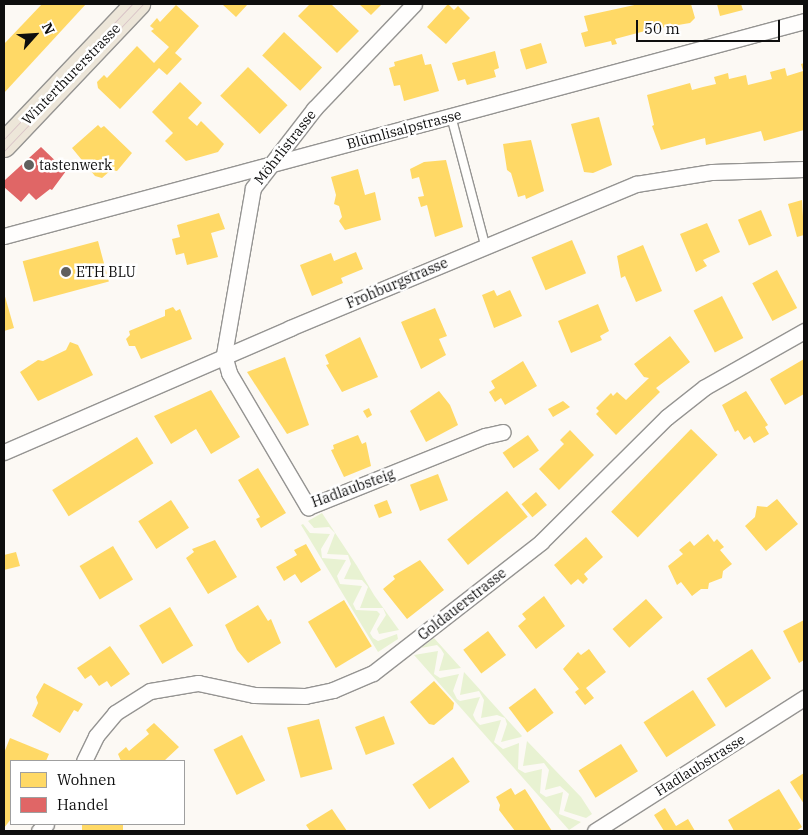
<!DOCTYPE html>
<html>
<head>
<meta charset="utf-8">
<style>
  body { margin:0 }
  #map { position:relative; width:808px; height:835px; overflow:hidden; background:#fcf9f4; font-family:"IBM Plex Serif",serif }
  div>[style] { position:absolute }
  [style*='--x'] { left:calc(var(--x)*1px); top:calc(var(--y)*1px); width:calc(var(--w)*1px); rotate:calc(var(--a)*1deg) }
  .green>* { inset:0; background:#e8f2d2 }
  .homes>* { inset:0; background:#ffd966; transform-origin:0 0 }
  .shops>* { inset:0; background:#e06666 }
  .roads { filter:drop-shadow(1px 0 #959492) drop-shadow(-1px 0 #959492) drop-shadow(0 1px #959492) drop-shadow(0 -1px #959492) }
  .lane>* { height:8px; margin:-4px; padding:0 4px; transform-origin:4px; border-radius:4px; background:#fffefd }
  .street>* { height:15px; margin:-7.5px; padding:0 7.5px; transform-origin:7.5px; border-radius:7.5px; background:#fffefd }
  .primary>* { height:24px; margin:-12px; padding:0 12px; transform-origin:12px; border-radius:12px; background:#ede6d9 }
  .tram>* { height:1px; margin:-0.5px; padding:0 0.5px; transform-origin:0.5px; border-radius:0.5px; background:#d9c4c7 }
  .dots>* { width:14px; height:14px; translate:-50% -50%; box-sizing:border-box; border:2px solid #fff; border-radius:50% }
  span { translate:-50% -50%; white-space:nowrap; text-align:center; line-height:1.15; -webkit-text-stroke:5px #fff; paint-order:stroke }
  .street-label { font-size:14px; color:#0e0e0e }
  .poi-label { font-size:14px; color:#0e0e0e }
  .left { translate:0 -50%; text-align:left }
  .frame { position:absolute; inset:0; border:5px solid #0e0e0e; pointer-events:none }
  .legend { position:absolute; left:10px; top:760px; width:175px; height:65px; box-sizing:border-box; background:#fff; border:1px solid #9f9f9f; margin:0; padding:6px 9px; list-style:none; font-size:15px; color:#0e0e0e }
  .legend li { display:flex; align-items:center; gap:10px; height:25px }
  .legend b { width:25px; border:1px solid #9f9f9f }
  .north { position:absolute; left:10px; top:10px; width:50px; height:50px; -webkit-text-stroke:4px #fff; paint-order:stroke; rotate:64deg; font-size:14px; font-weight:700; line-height:20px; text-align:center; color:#0e0e0e }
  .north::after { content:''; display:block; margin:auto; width:18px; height:22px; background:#0e0e0e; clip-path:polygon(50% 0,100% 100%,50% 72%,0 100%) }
  .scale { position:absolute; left:636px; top:20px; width:144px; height:22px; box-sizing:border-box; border:2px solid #0e0e0e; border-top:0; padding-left:6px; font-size:15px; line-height:18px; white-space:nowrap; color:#0e0e0e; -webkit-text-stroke:4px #fff; paint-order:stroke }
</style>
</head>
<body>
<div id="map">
  <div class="green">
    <div style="clip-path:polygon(322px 513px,357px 566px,374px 595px,399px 630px,379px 634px,377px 629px,386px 615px,383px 608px,360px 608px,368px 587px,362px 580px,344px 579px,351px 564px,348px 555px,327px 554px,335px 533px,329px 527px,314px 528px,308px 521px)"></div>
    <div style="clip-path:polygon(303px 524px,310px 533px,330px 534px,321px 549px,322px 558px,346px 560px,337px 576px,340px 584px,362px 586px,353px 604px,356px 610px,377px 611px,380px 614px,370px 633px,373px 638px,378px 641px,397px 634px,398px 639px,378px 652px,301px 525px)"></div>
    <div style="clip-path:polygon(434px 638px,461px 668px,439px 671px,444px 654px,441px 649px,437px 645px,421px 648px)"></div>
    <div style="clip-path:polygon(438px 651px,434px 674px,440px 678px,459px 674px,453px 691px,457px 699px,460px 701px,480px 697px,473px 715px,476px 721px,480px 725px,501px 720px,494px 742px,503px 749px,519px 743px,518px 769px,525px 773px,542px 769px,540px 793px,546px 797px,563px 792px,559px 814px,581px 822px,569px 830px,414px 655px)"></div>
    <div style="clip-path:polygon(464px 672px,522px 736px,521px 737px,501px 742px,507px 724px,505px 718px,497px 715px,481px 718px,484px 700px,479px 691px,460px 695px)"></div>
    <div style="clip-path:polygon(527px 741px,581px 797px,592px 814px,586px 818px,564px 811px,569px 794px,560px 786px,545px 790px,549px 770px,544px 763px,523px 766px)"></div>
  </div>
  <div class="homes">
    <div style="clip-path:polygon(42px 4px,86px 4px,4px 93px,4px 44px)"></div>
    <div style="clip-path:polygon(222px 4px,248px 4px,236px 17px)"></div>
    <div style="clip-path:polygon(310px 4px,331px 4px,359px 31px,337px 53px,298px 16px)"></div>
    <div style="clip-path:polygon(359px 4px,382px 4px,371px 15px)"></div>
    <div style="clip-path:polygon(448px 4px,454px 10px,458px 6px,470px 18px,446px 44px,427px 27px)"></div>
    <div style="clip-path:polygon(639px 4px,691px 4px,695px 18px,690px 23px,654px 29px,655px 32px,645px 34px,645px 31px,615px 39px,617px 44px,612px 45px,611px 41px,585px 47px,581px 33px,588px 31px,584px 16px)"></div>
    <div style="clip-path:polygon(717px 4px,741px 4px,743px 10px,720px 16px)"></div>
    <div style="clip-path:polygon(176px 5px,199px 26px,175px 53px,182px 59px,167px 75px,159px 68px,120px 109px,98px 88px,97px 82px,104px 75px,107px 78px,137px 46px,154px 63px,169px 47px,151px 31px,154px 29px,150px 26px,157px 18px,160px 22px)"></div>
    <div style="left:284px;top:32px;width:52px;height:32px;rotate:43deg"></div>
    <div style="left:541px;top:43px;width:21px;height:22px;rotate:73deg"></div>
    <div style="clip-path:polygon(495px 51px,499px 68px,494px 70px,496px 77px,467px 85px,465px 79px,458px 81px,452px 63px)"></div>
    <div style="clip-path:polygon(422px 54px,425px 65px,431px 64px,439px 91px,404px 101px,400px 85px,394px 86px,389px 68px,395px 66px,394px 62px)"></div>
    <div style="clip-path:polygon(804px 63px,804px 130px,764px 141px,761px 131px,706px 145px,705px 138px,661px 150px,652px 126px,654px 125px,647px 95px,690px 83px,692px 90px,703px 87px,716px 84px,714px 77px,728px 73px,729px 79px,746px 75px,748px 85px,772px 79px,770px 72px,785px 68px,787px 76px,803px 71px,801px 64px)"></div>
    <div style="left:248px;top:67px;width:55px;height:40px;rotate:44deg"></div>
    <div style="clip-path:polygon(180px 82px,202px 103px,188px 118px,197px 126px,201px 121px,224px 144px,218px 152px,186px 161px,165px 141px,173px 133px,152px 112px)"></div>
    <div style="clip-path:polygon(599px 117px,612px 165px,593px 173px,584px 172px,571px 124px)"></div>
    <div style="clip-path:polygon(98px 125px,101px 128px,104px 126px,132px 153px,117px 171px,111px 170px,102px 178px,95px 176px,72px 148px)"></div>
    <div style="clip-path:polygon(531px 140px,544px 191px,526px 199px,525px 195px,518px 197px,511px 173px,507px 170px,503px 144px)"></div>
    <div style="clip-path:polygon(446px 160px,463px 227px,435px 237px,427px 205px,421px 207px,418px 197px,424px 196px,419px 177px,412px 179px,410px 169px,424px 162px)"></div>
    <div style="clip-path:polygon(358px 169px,365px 195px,375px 192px,381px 220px,345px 230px,339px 221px,342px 217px,339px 206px,334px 204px,336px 195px,331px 177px)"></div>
    <div style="clip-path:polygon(802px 200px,804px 235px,797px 237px,788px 204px)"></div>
    <div style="left:761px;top:210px;width:28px;height:25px;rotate:67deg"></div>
    <div style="clip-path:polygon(219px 213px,225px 229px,211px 233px,218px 257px,187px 265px,184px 253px,176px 255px,172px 239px,180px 237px,177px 225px)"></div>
    <div style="clip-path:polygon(707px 223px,720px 252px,703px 260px,707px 266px,696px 272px,680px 234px)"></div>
    <div style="left:572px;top:240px;width:36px;height:44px;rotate:67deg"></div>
    <div style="left:98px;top:241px;width:42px;height:78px;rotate:75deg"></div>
    <div style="clip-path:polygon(643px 245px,662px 291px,636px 302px,625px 276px,621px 278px,617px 256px)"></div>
    <div style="clip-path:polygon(356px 252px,363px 269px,341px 278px,343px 283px,312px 296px,300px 265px,331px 253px,334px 261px)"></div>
    <div style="left:777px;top:270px;width:43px;height:28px;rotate:62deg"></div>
    <div style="clip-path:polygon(494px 290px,497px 296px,510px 290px,522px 316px,494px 328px,482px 295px)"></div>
    <div style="clip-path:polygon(4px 293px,14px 328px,4px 331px)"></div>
    <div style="left:722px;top:296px;width:47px;height:32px;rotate:63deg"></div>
    <div style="clip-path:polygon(598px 304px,609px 331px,600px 336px,602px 340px,571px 353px,558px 321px)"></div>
    <div style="clip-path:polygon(173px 307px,176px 311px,180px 309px,192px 339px,141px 359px,135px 346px,129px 346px,126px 339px,130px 335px,129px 331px,165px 316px,165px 310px)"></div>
    <div style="clip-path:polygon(435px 308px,447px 336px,439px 339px,446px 355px,421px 369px,401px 322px)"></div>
    <div style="clip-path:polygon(670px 336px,690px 362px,656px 388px,660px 392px,616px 435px,596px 414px,599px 411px,596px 408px,611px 393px,613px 396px,617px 392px,626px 400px,649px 378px,644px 377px,634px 364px)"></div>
    <div style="clip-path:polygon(360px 337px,378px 377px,342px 392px,326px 365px,329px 364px,325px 355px)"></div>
    <div style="clip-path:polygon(70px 342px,78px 345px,93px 375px,38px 401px,20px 372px,38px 360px,43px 361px,66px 350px)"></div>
    <div style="clip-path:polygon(285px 357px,309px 425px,287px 434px,247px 372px)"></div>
    <div style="clip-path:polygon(804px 359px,804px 394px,785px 405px,770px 379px)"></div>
    <div style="clip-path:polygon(523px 361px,537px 386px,505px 405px,501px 398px,495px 402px,489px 392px,495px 388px,491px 381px)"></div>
    <div style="clip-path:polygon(211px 390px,240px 437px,211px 454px,196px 429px,171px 444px,154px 416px)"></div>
    <div style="clip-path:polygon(439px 391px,450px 405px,458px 425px,426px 442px,410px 411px)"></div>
    <div style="clip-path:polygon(746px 391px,768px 425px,765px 427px,769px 434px,754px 443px,750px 436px,744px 440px,738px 430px,735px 432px,722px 405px)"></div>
    <div style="clip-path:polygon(563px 401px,570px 407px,553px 417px,548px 409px)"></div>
    <div style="clip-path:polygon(369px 408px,372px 415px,367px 418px,363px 411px)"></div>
    <div style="left:691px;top:429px;width:37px;height:115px;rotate:44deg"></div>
    <div style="clip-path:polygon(570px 430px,594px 455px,559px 490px,539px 469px,564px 444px,560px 440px)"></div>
    <div style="clip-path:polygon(358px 435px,362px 444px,366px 442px,371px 466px,344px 477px,331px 450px,334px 449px,333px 445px)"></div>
    <div style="left:528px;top:435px;width:19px;height:31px;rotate:55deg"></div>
    <div style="left:137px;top:437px;width:31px;height:100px;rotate:58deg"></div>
    <div style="clip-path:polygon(258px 468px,286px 513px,261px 528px,256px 519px,260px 517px,238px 480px)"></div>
    <div style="left:438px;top:474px;width:28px;height:30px;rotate:69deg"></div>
    <div style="left:507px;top:491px;width:33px;height:77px;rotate:51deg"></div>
    <div style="left:536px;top:492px;width:17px;height:19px;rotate:50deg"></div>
    <div style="clip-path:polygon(777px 499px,798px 524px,766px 551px,745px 526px,755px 517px,757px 506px,767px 507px)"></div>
    <div style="left:171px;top:500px;width:33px;height:39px;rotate:57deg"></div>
    <div style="left:387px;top:500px;width:14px;height:14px;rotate:69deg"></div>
    <div style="clip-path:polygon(708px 534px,714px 542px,717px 539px,724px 547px,720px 550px,732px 564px,723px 571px,722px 578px,709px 583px,708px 589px,701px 589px,692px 596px,681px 582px,677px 585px,668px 566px,683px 554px,679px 550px,690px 541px,694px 546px)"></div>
    <div style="clip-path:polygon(586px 537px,603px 557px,584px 574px,588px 579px,583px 584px,578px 579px,571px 585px,554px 565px)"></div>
    <div style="clip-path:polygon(215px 540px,237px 577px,208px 594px,186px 558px,194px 552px,192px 549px)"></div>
    <div style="clip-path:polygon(306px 544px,321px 570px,301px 583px,295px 574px,284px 581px,276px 567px,297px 555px,294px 550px)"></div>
    <div style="left:113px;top:546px;width:39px;height:39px;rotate:59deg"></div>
    <div style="clip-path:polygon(16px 552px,20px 566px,4px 570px,4px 555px)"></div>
    <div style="clip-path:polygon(420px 560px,444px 590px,407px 619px,383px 589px,395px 579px,393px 576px)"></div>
    <div style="clip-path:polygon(544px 596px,565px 626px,536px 649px,518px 626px,526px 619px,522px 614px)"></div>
    <div style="left:646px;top:599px;width:25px;height:45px;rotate:48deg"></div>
    <div style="left:344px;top:600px;width:54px;height:42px;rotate:59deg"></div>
    <div style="clip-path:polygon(258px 605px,268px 621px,271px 619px,281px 643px,248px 663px,237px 650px,225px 625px)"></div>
    <div style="left:170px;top:607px;width:45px;height:36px;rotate:59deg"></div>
    <div style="clip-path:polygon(804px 620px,804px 660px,799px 663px,783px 631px)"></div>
    <div style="left:488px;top:631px;width:30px;height:31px;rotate:53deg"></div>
    <div style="clip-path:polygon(110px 646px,130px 674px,111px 687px,107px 681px,99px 686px,91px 675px,85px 679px,77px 668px)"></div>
    <div style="clip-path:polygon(589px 649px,606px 672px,586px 688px,594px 698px,585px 705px,575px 692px,579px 689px,563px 669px,578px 652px,581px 655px)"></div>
    <div style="left:752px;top:649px;width:35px;height:54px;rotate:57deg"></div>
    <div style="clip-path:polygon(434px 681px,454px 703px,453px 709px,434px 725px,429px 724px,410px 702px)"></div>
    <div style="clip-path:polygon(44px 683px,83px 704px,78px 712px,74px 710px,60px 733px,32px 716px,38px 703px,36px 697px)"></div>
    <div style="left:535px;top:688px;width:31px;height:33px;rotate:53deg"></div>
    <div style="left:693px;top:690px;width:42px;height:59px;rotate:57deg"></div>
    <div style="left:384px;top:716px;width:30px;height:31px;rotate:69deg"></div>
    <div style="left:319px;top:719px;width:52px;height:33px;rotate:75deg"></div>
    <div style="clip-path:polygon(154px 723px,179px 747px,164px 761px,121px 761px,118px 754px,126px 747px,129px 751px,149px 734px,146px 730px)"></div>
    <div style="left:242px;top:735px;width:51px;height:32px;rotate:63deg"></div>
    <div style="clip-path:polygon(10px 738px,49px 754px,46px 761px,11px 761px,11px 819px,4px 828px,4px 753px)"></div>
    <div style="left:621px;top:744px;width:32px;height:50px;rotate:58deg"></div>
    <div style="left:453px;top:757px;width:30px;height:49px;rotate:56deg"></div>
    <div style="clip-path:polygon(804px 773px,804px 804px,790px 782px)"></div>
    <div style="clip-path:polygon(511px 788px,515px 795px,525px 789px,552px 831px,515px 831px,499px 810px,500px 805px,496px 797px)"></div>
    <div style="clip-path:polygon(779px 789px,802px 827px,796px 831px,734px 831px,728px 820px)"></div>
    <div style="clip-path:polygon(665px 808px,676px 826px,688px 819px,695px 831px,664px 831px,654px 815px)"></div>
    <div style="clip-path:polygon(332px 809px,347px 831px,310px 831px,306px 825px)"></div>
    <div style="left:82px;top:824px;width:41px;height:8px"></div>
  </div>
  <div class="shops">
    <div style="clip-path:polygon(41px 147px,66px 171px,52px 190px,50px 189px,36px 200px,29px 193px,21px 202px,4px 187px,5px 180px)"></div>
  </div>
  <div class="roads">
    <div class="lane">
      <div style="--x:451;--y:116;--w:133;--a:75.2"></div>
    </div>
    <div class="street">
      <div style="--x:414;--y:4;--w:145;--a:133.6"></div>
      <div style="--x:314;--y:109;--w:100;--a:127.7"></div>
      <div style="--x:253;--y:188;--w:169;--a:99.9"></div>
      <div style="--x:224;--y:355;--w:19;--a:74"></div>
      <div style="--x:229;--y:373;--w:156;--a:59.5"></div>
      <div style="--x:308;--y:507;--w:191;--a:-21.9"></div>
      <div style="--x:485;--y:436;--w:18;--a:-13"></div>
      <div style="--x:4;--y:236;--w:828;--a:-15.04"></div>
      <div style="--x:4;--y:452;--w:312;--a:-23.4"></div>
      <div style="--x:290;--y:328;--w:375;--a:-22.6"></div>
      <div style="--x:636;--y:184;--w:77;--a:-9"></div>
      <div style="--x:712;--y:172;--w:92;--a:-1.9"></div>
      <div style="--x:84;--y:761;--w:28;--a:-64"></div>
      <div style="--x:96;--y:736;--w:30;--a:-50"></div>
      <div style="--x:115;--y:713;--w:41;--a:-32.2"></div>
      <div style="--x:150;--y:691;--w:49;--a:-9.5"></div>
      <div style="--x:198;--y:683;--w:57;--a:12.1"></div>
      <div style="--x:254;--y:695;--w:51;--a:1.1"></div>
      <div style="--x:305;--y:696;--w:29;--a:-12"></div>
      <div style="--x:333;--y:690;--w:43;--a:-23"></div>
      <div style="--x:373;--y:673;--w:213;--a:-37.9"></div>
      <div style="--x:541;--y:542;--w:177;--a:-44.8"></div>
      <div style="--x:667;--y:417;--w:48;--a:-38.3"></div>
      <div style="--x:705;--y:387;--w:114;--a:-29.5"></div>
      <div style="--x:39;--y:831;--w:10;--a:-45"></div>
      <div style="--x:595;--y:831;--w:248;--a:-32.5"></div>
    </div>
    <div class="primary">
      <div style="--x:4;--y:145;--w:195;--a:-46.5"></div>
    </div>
  </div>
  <div class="tram">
    <div style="--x:4;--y:139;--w:186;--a:-46.5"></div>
    <div style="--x:4;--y:151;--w:202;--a:-46.6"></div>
  </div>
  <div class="dots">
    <div style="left:29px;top:165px;background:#61605e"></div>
    <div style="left:66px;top:272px;background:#61605e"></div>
  </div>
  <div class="street-label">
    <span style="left:71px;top:74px;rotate:-46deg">Winterthurerstrasse</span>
    <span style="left:404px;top:129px;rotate:-15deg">Blümlisalpstrasse</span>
    <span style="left:285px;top:147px;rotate:-52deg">Möhrlistrasse</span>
    <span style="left:397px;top:283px;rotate:-23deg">Frohburgstrasse</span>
    <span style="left:353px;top:488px;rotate:-20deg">Hadlaubsteig</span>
    <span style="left:462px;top:604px;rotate:-38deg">Goldauerstrasse</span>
    <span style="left:700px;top:765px;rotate:-32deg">Hadlaubstrasse</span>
  </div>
  <div class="poi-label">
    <span class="left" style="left:39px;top:165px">tastenwerk</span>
    <span class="left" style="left:76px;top:272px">ETH BLU</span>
  </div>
  <div class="frame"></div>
  <ul class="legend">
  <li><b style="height:14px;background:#ffd966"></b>Wohnen</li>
  <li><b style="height:14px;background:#e06666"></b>Handel</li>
  </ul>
  <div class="north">N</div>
  <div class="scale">50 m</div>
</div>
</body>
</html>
